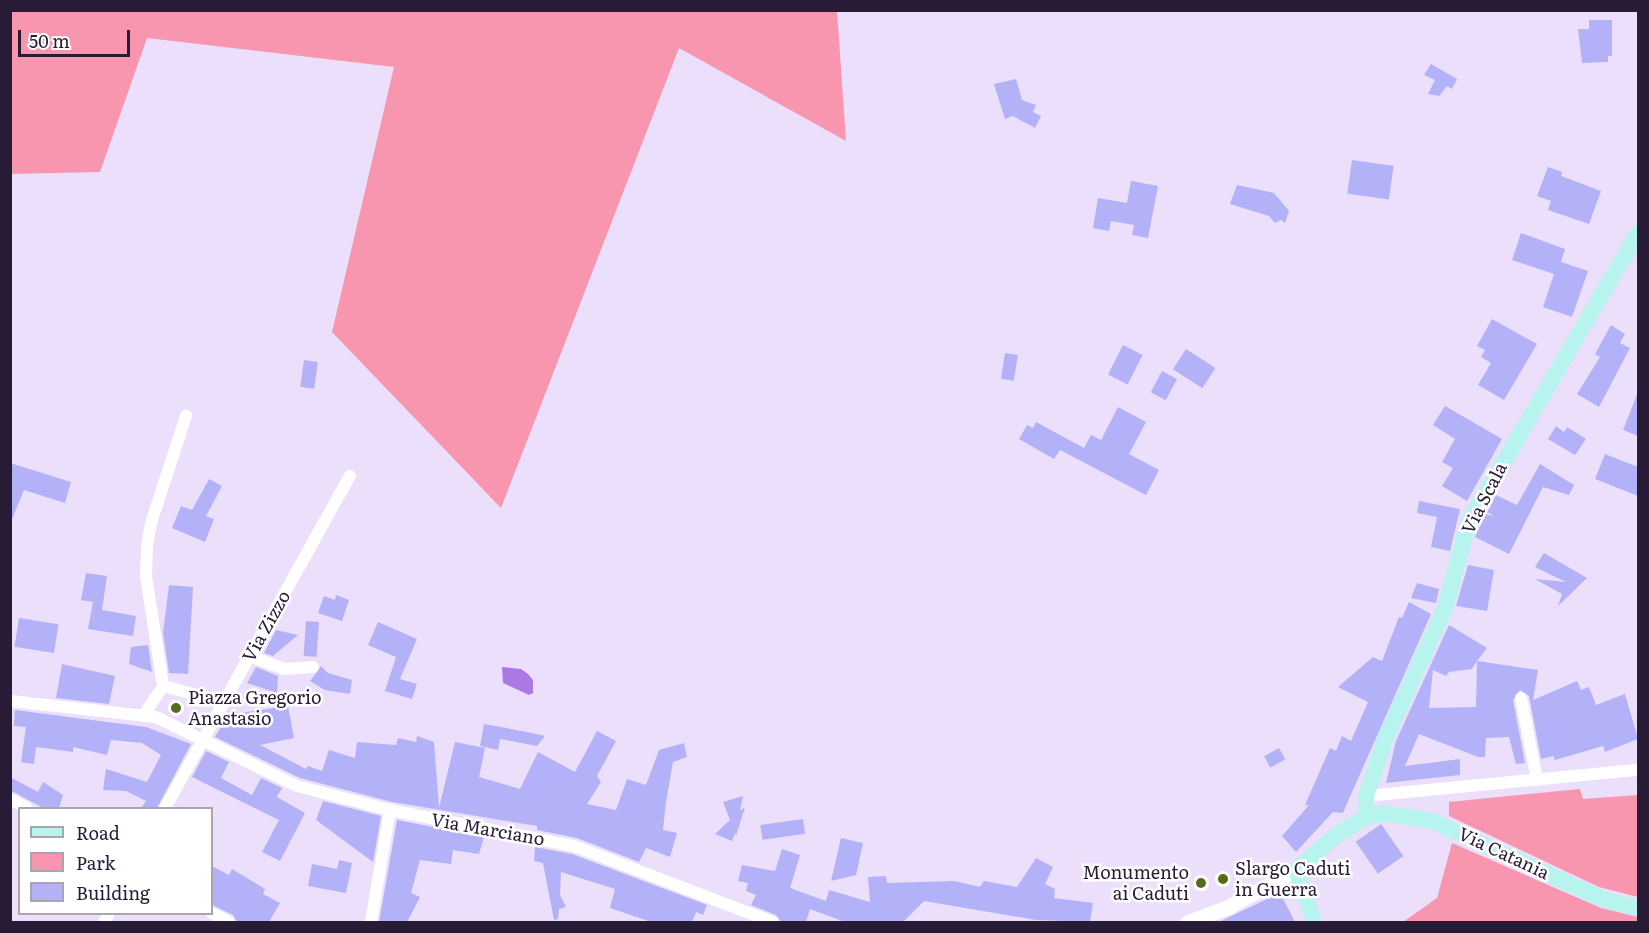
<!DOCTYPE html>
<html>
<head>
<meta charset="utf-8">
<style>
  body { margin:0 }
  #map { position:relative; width:1649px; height:933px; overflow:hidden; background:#ebdffb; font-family:Literata,serif }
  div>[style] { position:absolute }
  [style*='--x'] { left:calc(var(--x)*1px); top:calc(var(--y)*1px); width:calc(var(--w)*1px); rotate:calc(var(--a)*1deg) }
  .green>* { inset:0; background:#f796ae }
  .water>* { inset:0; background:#ab79e3 }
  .building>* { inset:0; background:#b3b2f8; transform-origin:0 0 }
  .minor>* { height:12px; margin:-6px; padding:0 6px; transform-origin:6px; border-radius:6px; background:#fff }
  .tertiary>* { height:15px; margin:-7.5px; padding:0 7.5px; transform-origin:7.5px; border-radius:7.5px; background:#fff }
  .secondary>* { height:16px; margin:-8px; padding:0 8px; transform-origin:8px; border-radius:8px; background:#b8f4ee }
  .dots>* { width:16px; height:16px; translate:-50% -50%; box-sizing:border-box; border:3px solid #fff; border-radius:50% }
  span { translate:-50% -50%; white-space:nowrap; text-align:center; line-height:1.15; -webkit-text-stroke:5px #fff; paint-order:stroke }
  .street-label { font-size:18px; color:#271b35 }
  .poi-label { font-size:18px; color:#271b35 }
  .left { translate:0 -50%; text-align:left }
  .right { translate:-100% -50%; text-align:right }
  .frame { position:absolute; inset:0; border:12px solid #271b35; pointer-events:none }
  .legend { position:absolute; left:18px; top:807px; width:195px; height:108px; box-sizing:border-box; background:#fff; border:2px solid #a9a4ae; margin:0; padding:8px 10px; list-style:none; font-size:18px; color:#271b35 }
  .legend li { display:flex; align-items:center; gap:12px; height:30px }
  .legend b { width:30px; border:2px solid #a9a4ae }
  .scale { position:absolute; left:18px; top:30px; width:112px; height:27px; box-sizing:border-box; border:3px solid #271b35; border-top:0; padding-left:8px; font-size:18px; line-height:21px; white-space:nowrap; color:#271b35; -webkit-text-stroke:4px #fff; paint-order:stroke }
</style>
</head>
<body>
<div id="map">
  <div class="green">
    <div style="clip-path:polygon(10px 11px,837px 11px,846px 141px,679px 48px,501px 508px,332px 332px,394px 67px,147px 38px,100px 172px,11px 174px)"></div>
    <div style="clip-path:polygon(1580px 789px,1583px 799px,1638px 795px,1638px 897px,1599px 887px,1449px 816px,1449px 802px)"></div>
    <div style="clip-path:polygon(1452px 843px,1601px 908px,1638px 917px,1638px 922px,1403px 922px,1437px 898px)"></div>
  </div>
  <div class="water">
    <div style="clip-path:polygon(502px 667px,521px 669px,528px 674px,533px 680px,533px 693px,529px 695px,503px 683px)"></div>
  </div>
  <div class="building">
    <div style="clip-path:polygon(1589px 20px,1612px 20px,1612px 56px,1608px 56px,1608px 62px,1582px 63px,1578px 29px,1589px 29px)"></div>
    <div style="clip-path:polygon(1431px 64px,1457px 79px,1452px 89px,1447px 86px,1439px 96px,1428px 94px,1435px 80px,1424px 75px)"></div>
    <div style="clip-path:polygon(1016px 79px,1022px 100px,1036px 105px,1033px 112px,1041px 116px,1035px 128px,1013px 116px,1005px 119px,994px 84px)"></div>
    <div style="left:1352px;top:160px;width:42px;height:34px;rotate:8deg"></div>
    <div style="clip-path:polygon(1548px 167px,1562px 172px,1561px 176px,1601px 191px,1589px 224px,1548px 210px,1551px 201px,1537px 196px)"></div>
    <div style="clip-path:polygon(1131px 181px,1158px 186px,1148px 238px,1132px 235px,1134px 225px,1111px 221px,1109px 231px,1093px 228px,1098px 198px,1127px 203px)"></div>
    <div style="clip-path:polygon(1237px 185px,1274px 193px,1289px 211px,1285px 223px,1281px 220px,1275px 223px,1269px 216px,1230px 204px)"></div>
    <div style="clip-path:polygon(1521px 233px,1565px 249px,1561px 262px,1588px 271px,1572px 317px,1543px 307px,1554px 274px,1512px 260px)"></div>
    <div style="clip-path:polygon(1492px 319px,1537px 344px,1504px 400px,1478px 385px,1491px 363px,1481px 357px,1485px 350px,1477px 346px)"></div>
    <div style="clip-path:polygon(1611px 325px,1625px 334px,1620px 343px,1630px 348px,1599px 407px,1577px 394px,1600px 357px,1595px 354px)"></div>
    <div style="left:1123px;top:345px;width:22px;height:33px;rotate:27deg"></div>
    <div style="left:1186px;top:349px;width:35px;height:24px;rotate:33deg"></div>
    <div style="left:1005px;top:353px;width:13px;height:26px;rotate:9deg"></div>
    <div style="left:304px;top:360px;width:14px;height:27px;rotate:8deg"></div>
    <div style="left:1162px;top:371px;width:17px;height:24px;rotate:28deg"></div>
    <div style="clip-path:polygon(1638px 392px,1638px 436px,1623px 430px)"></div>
    <div style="clip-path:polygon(1445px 406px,1502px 439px,1467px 501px,1442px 486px,1453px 468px,1442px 462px,1455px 439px,1433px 425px)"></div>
    <div style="clip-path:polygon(1118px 407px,1146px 422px,1129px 454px,1159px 470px,1146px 495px,1060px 450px,1054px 459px,1019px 439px,1027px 425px,1033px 428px,1036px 422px,1084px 448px,1091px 435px,1101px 440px)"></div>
    <div style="clip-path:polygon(1556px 426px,1564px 432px,1567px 427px,1586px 439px,1575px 455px,1548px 439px)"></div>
    <div style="clip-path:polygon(1605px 454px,1638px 467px,1638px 496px,1595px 479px)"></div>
    <div style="clip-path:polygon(10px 463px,71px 482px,65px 503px,24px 490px,10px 524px)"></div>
    <div style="clip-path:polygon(1540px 464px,1574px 485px,1569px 495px,1543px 487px,1509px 554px,1475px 537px,1485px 514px,1494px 516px,1487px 512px,1496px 495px,1517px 505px)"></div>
    <div style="clip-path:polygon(209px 479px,222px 486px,206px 516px,214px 519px,205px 542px,172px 528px,181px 506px,192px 510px)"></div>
    <div style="clip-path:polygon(1419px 501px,1460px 509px,1450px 551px,1431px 547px,1437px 517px,1417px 513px)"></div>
    <div style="clip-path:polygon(1544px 553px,1587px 578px,1558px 606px,1562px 594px,1535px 579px,1566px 582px,1535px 567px)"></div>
    <div style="clip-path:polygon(1468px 565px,1494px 570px,1487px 611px,1456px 606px)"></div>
    <div style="clip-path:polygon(86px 573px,107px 576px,102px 610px,136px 616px,133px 636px,88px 629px,93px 602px,81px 600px)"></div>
    <div style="clip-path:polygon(1417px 583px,1439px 589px,1436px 603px,1411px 598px)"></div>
    <div style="clip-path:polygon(169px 585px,193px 587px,188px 674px,169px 673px,163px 633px)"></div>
    <div style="clip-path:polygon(336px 595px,349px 600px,342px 621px,318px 613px,324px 596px,335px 600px)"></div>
    <div style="clip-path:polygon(1409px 602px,1431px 614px,1349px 799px,1343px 813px,1333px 812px,1296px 852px,1282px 836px,1309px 805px,1305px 805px,1330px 748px,1336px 751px,1342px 736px,1351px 741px,1368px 702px,1338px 687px,1373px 657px,1382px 661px,1399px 617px,1402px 618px)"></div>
    <div style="left:19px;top:618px;width:40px;height:29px;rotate:9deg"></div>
    <div style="left:306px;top:621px;width:13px;height:35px;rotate:4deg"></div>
    <div style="clip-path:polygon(378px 622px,417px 639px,400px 679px,417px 684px,412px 699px,385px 691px,396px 657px,368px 645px)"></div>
    <div style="clip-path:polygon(evenodd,1449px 625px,1487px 648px,1477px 661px,1538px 670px,1533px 700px,1577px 681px,1581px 690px,1589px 687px,1596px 705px,1625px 694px,1638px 739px,1605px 752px,1603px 746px,1555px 760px,1553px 756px,1541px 759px,1529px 696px,1520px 690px,1513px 700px,1525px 763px,1516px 764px,1509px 737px,1486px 738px,1485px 757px,1478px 757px,1419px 734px,1405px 766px,1460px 759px,1460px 775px,1386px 783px,1396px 741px,1449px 625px,1477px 661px,1476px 707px,1429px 708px,1433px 670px,1446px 676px,1449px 672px,1472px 669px,1477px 661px)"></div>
    <div style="clip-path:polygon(276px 630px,298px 635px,273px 656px,264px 653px)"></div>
    <div style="clip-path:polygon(148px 645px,152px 672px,129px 664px,131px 647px)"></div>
    <div style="clip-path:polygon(62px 664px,115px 676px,109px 704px,56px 698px)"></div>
    <div style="clip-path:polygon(321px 666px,328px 673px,352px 680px,350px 694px,325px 690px,310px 681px)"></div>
    <div style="clip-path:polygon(256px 667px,278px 676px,277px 693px,247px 683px)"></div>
    <div style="clip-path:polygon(288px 706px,294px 738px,260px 745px,306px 769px,308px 766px,322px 771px,329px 750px,355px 758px,357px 742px,396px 745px,398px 738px,416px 742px,417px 736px,434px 742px,439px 808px,455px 742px,485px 748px,479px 777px,520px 789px,538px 752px,575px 772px,597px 731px,616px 741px,597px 776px,601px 782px,587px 804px,616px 810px,627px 779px,646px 785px,659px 750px,684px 743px,687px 757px,673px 762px,666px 802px,663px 830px,677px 833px,670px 857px,646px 848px,639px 862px,577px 838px,537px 830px,537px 826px,392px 802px,300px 778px,215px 737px,231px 709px,240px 713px)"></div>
    <div style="clip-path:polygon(15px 710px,146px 727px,191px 744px,157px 808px,141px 808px,146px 801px,126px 791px,103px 790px,106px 769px,147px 782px,161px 755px,142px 743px,111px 740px,107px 755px,73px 747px,73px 752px,36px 747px,34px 764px,21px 762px,26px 727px,14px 726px)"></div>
    <div style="clip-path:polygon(484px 724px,527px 732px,545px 736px,537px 746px,500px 739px,498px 750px,480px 746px)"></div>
    <div style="left:1279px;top:748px;width:13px;height:17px;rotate:61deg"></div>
    <div style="clip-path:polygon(206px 751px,229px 762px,221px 778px,252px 795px,261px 778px,282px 788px,277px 797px,305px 813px,280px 861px,262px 852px,279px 820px,192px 777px)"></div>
    <div style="clip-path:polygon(10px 777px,38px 792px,43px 782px,63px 795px,59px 808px,43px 808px,10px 790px)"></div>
    <div style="clip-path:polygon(743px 796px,740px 811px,745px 807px,736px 836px,735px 833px,732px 841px,715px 834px,730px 820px,723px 802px)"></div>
    <div style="clip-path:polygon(323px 801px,381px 816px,373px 862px,316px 820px)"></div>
    <div style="left:803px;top:819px;width:15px;height:43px;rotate:82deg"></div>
    <div style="clip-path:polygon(397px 820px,484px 837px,479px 854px,453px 850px,451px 864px,420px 860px,411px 893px,420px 897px,407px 922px,379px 922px)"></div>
    <div style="left:1381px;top:824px;width:39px;height:31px;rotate:55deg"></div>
    <div style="clip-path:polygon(841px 838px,863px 843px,856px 875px,831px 881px)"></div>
    <div style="clip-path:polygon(535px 847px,572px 854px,707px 905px,703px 915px,696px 912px,692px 922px,651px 922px,610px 908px,615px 889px,561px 872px,560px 895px,566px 907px,559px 909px,558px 919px,554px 920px,543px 863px,534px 861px)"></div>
    <div style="clip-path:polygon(782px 849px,800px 855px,790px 888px,826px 901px,829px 890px,870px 902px,868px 877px,886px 876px,887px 883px,955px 881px,980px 887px,984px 881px,1017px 887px,1036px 858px,1053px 867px,1045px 884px,1055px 889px,1054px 898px,1093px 903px,1090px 922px,1036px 920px,924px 901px,903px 922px,845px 922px,810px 909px,806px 922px,781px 922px,776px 915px,751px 905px,756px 895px,746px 891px,748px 883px,738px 881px,742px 865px,775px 871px)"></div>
    <div style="clip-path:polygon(339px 860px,352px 863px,346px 893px,308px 886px,312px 864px,337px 869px)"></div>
    <div style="clip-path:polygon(212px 866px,229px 875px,232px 869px,265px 889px,263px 894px,280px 903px,269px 922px,237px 922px,233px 915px,212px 905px)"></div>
    <div style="clip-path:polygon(1280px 893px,1295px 922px,1219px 922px,1269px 898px)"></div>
  </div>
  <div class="minor">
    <div style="--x:249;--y:656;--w:37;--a:20"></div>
    <div style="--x:284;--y:669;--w:29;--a:-4"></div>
    <div style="--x:163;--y:686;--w:111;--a:-98.8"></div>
    <div style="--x:146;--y:576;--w:30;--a:-88"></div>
    <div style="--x:147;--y:546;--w:23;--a:-80"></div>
    <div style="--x:151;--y:523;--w:113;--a:-71.9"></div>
    <div style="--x:1521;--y:698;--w:84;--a:79"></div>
    <div style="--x:10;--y:701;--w:147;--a:6.3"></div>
    <div style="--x:156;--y:717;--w:157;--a:26.1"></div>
    <div style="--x:297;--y:786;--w:96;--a:14.5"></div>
    <div style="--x:390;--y:810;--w:187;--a:11.1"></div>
    <div style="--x:574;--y:846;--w:213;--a:20.9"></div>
    <div style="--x:143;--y:716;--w:36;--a:-56"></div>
    <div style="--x:163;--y:686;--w:63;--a:14.7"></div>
    <div style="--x:1366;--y:796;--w:273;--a:-5.5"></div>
    <div style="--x:10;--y:799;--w:19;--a:28"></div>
    <div style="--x:165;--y:808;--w:380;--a:-60.9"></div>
    <div style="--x:212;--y:913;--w:19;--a:28"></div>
    <div style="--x:104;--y:922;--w:9;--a:-58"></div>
    <div style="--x:371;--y:922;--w:114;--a:-80.4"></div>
  </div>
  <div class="tertiary">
    <div style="--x:1188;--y:922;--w:43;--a:-20.6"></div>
    <div style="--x:1228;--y:907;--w:77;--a:-28.6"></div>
  </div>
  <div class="secondary">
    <div style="--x:1367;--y:817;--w:21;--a:-93"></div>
    <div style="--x:1366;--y:796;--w:62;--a:-71.3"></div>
    <div style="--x:1386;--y:737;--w:142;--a:-65.4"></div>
    <div style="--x:1445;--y:608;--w:90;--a:-74.6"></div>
    <div style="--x:1469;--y:521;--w:334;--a:-59.6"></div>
    <div style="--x:1314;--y:922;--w:55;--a:-109.1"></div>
    <div style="--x:1296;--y:870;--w:52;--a:-41.1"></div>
    <div style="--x:1335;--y:836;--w:37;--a:-31"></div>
    <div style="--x:1367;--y:817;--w:16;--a:-14"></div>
    <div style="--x:1383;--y:813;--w:50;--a:9.3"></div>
    <div style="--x:1432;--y:821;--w:187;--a:24.6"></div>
    <div style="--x:1602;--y:899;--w:37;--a:14"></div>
  </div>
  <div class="dots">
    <div style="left:176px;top:708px;background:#546b1b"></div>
    <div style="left:1223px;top:879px;background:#546b1b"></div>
    <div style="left:1201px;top:883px;background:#546b1b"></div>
  </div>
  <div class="street-label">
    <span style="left:1484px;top:498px;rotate:-63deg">Via Scala</span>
    <span style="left:266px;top:626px;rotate:-61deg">Via Zizzo</span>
    <span style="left:488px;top:829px;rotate:10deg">Via Marciano</span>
    <span style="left:1504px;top:853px;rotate:25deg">Via Catania</span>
  </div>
  <div class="poi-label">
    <span class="left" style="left:188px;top:708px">Piazza Gregorio<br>Anastasio</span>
    <span class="left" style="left:1235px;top:879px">Slargo Caduti<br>in Guerra</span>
    <span class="right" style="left:1189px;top:883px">Monumento<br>ai Caduti</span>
  </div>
  <div class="frame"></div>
  <ul class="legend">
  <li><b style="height:8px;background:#b8f4ee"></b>Road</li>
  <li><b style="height:16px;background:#f796ae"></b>Park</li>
  <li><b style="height:16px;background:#b3b2f8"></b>Building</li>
  </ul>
  <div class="scale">50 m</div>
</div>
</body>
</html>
